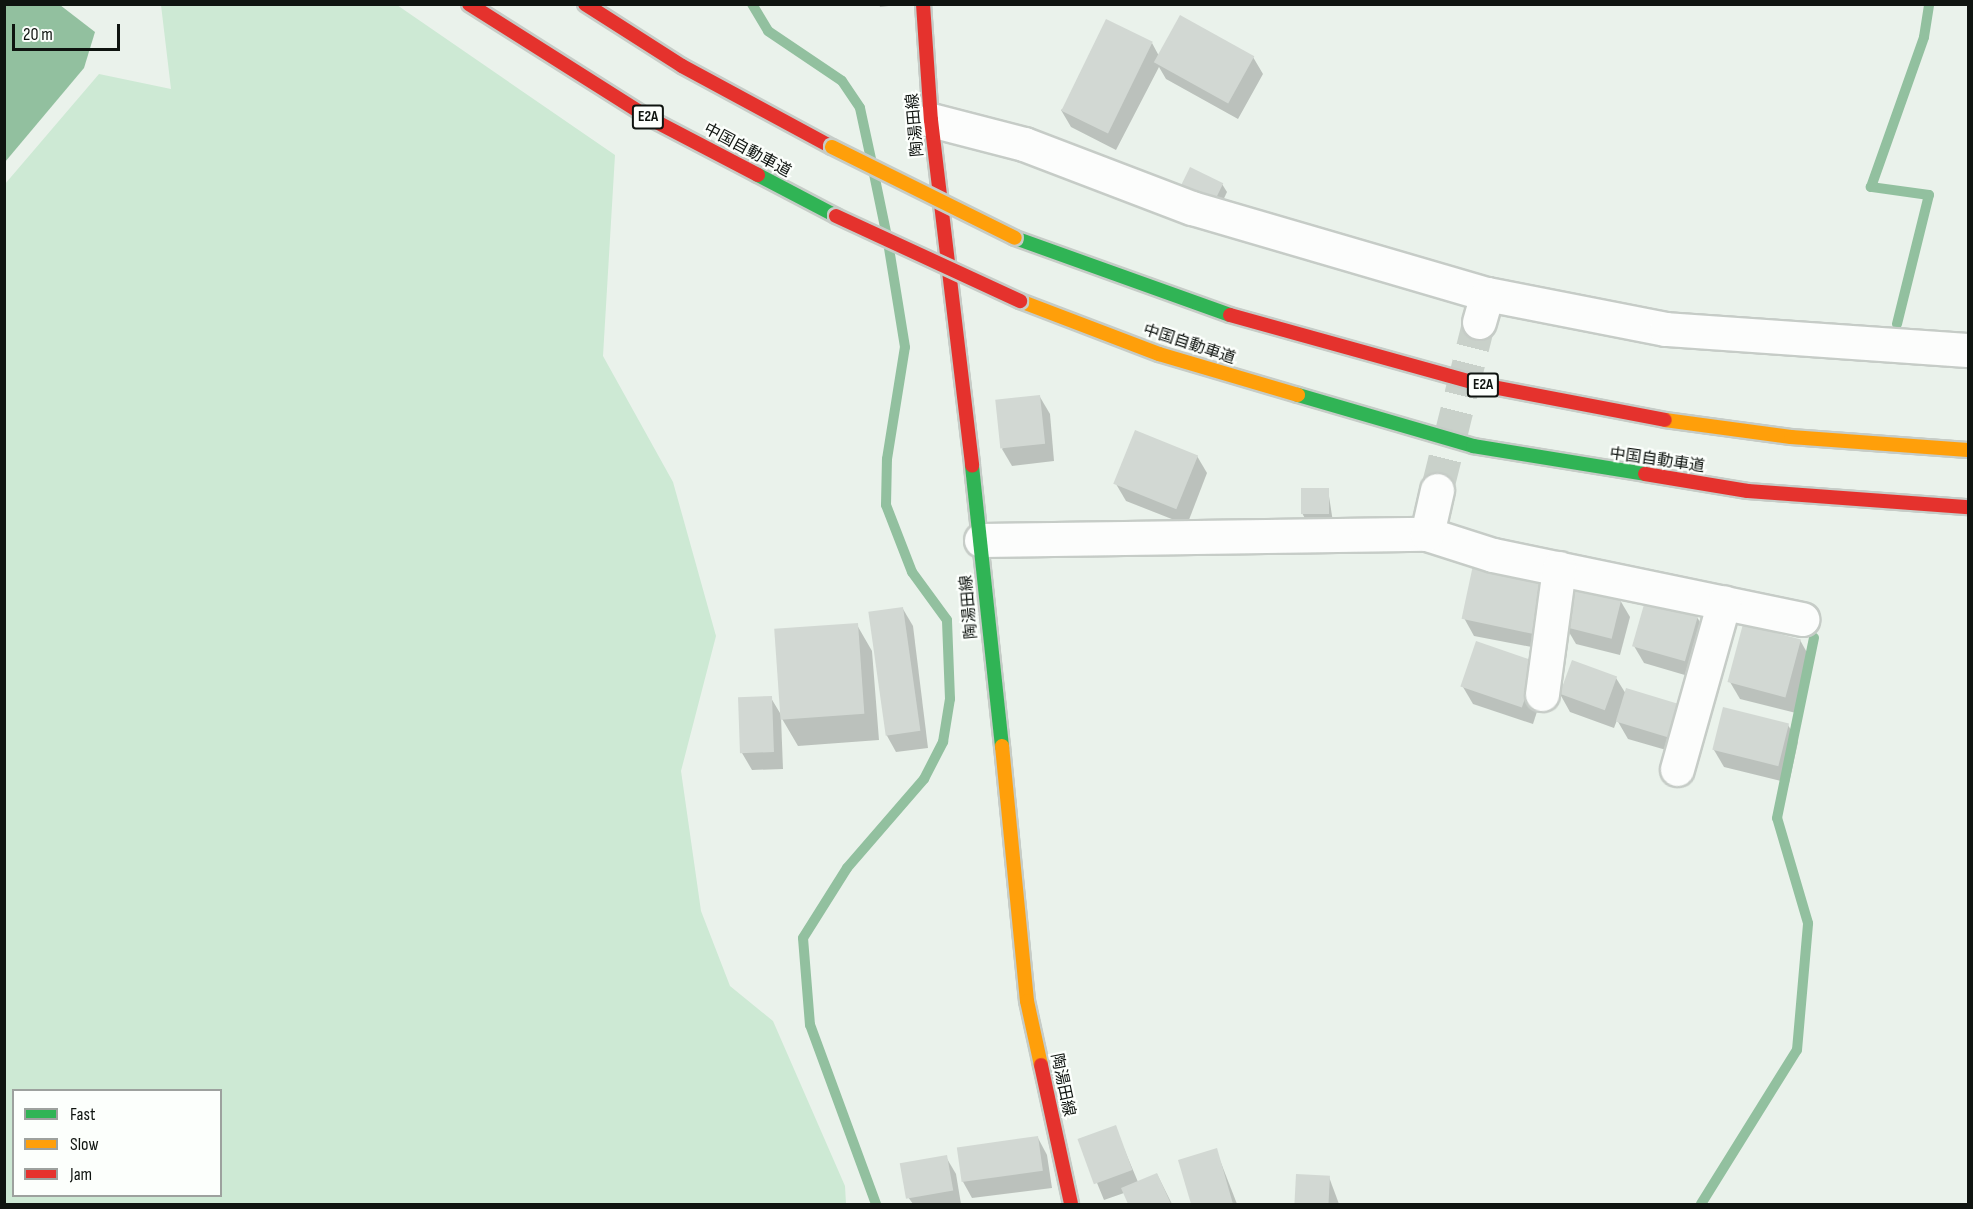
<!DOCTYPE html>
<html>
<head>
<meta charset="utf-8">
<style>
  body { margin:0 }
  #map { position:relative; width:1973px; height:1209px; overflow:hidden; background:#eaf2eb; font-family:"Sofia Sans Condensed","Noto Sans JP",sans-serif }
  div>[style] { position:absolute }
  [style*='--x'] { left:calc(var(--x)*1px); top:calc(var(--y)*1px); width:calc(var(--w)*1px); rotate:calc(var(--a)*1deg) }
  .green>* { inset:0; background:#cde9d4 }
  .water>* { inset:0; background:#92c09f }
  .shadow>* { inset:0; background:#0003 }
  .stream>* { height:10px; margin:-5px; padding:0 5px; transform-origin:5px; border-radius:5px; background:#92c09f }
  .building>* { inset:0; background:#d2d8d3; transform-origin:0 0 }
  .street-tunnel>* { height:33px; margin-top:-16.5px; transform-origin:0; background:repeating-linear-gradient(90deg,#c9d1ca 0 33px,transparent 0 49px) }
  .roads { filter:drop-shadow(2px 0 #c6ccc7) drop-shadow(-2px 0 #c6ccc7) drop-shadow(0 2px #c6ccc7) drop-shadow(0 -2px #c6ccc7) }
  .street>* { height:33px; margin:-16.5px; padding:0 16.5px; transform-origin:16.5px; border-radius:16.5px; background:#fcfdfc }
  .fast>* { height:14px; margin:-7px; padding:0 7px; transform-origin:7px; border-radius:7px; background:#30b455 }
  .slow>* { height:14px; margin:-7px; padding:0 7px; transform-origin:7px; border-radius:7px; background:#ff9f0a }
  .jam>* { height:14px; margin:-7px; padding:0 7px; transform-origin:7px; border-radius:7px; background:#e5322d }
  .bridges { filter:drop-shadow(2px 0 #c6ccc7) drop-shadow(-2px 0 #c6ccc7) drop-shadow(0 2px #c6ccc7) drop-shadow(0 -2px #c6ccc7) }
  .slow-bridge>* { height:14px; margin:-7px; padding:0 7px; transform-origin:7px; border-radius:7px; background:#ff9f0a }
  .jam-bridge>* { height:14px; margin:-7px; padding:0 7px; transform-origin:7px; border-radius:7px; background:#e5322d }
  span { translate:-50% -50%; white-space:nowrap; text-align:center; line-height:1.15; -webkit-text-stroke:4.5px #fcfffc; paint-order:stroke }
  .shield-label span { padding:2px 4px; background:#fcfffc; border:2px solid; border-radius:4px; -webkit-text-stroke-width:0 }
  .shield-label { font-size:15px; color:#0f1410; font-weight:700 }
  .street-label { font-size:16px; color:#0f1410 }
  .frame { position:absolute; inset:0; border:6px solid #0f1410; pointer-events:none }
  .legend { position:absolute; left:12px; top:1089px; width:210px; height:108px; box-sizing:border-box; background:#fcfffc; border:2px solid #9da19e; margin:0; padding:8px 10px; list-style:none; font-size:18px; color:#0f1410 }
  .legend li { display:flex; align-items:center; gap:12px; height:30px }
  .legend b { width:30px; border:2px solid #9da19e }
  .scale { position:absolute; left:12px; top:24px; width:108px; height:27px; box-sizing:border-box; border:3px solid #0f1410; border-top:0; padding-left:8px; font-size:18px; line-height:21px; white-space:nowrap; color:#0f1410; -webkit-text-stroke:4px #fcfffc; paint-order:stroke }
</style>
</head>
<body>
<div id="map">
  <div class="green">
    <div style="clip-path:polygon(evenodd,161px 5px,397px 5px,615px 155px,603px 356px,673px 482px,716px 636px,681px 771px,701px 911px,730px 986px,773px 1021px,845px 1186px,846px 1204px,5px 1204px,5px 184px,99px 74px,171px 89px,161px 5px,14px 1090px,220px 1090px,220px 1196px,14px 1196px,14px 1090px)"></div>
  </div>
  <div class="water">
    <div style="clip-path:polygon(5px 4px,60px 5px,95px 32px,84px 68px,5px 162px)"></div>
  </div>
  <div class="shadow">
    <div style="clip-path:polygon(879px 4px,906px 4px,880px 7px)"></div>
    <div style="clip-path:polygon(1152px 43px,1159px 56px,1253px 57px,1263px 74px,1238px 119px,1166px 79px,1159px 67px,1116px 150px,1071px 127px,1061px 110px)"></div>
    <div style="clip-path:polygon(1222px 184px,1227px 192px,1218px 211px,1187px 196px)"></div>
    <div style="clip-path:polygon(1040px 397px,1050px 414px,1054px 461px,1012px 466px,1002px 449px)"></div>
    <div style="clip-path:polygon(1197px 456px,1207px 473px,1187px 525px,1126px 501px,1116px 484px)"></div>
    <div style="clip-path:polygon(1328px 490px,1333px 522px,1307px 522px,1302px 513px)"></div>
    <div style="clip-path:polygon(1557px 599px,1547px 650px,1474px 636px,1464px 618px)"></div>
    <div style="clip-path:polygon(1620px 600px,1630px 617px,1620px 655px,1576px 644px,1566px 627px)"></div>
    <div style="clip-path:polygon(903px 609px,913px 626px,928px 748px,896px 752px,886px 734px)"></div>
    <div style="clip-path:polygon(1697px 617px,1707px 634px,1695px 678px,1644px 663px,1634px 646px)"></div>
    <div style="clip-path:polygon(857px 625px,872px 651px,879px 740px,798px 746px,781px 717px,783px 769px,752px 770px,742px 753px,771px 698px,783px 718px)"></div>
    <div style="clip-path:polygon(1800px 640px,1810px 658px,1796px 713px,1740px 699px,1730px 682px)"></div>
    <div style="clip-path:polygon(1616px 678px,1626px 694px,1679px 705px,1680px 754px,1628px 739px,1617px 720px,1614px 728px,1570px 712px,1560px 694px)"></div>
    <div style="clip-path:polygon(1547px 681px,1533px 724px,1473px 704px,1463px 687px)"></div>
    <div style="clip-path:polygon(1788px 725px,1798px 742px,1789px 783px,1724px 767px,1714px 750px)"></div>
    <div style="clip-path:polygon(1115px 1127px,1138px 1182px,1157px 1174px,1172px 1204px,1129px 1204px,1124px 1193px,1104px 1200px,1079px 1139px)"></div>
    <div style="clip-path:polygon(1038px 1138px,1047px 1155px,1052px 1188px,972px 1198px,962px 1180px)"></div>
    <div style="clip-path:polygon(1216px 1150px,1237px 1204px,1193px 1204px,1180px 1161px)"></div>
    <div style="clip-path:polygon(946px 1157px,956px 1174px,961px 1204px,913px 1204px,908px 1197px)"></div>
    <div style="clip-path:polygon(1297px 1175px,1329px 1177px,1339px 1204px,1296px 1204px)"></div>
  </div>
  <div class="stream">
    <div style="--x:752;--y:4;--w:31;--a:59"></div>
    <div style="--x:768;--y:31;--w:89;--a:34"></div>
    <div style="--x:842;--y:81;--w:32;--a:56"></div>
    <div style="--x:860;--y:108;--w:52;--a:77.8"></div>
    <div style="--x:874;--y:174;--w:59;--a:78.3"></div>
    <div style="--x:1897;--y:324;--w:133;--a:-76.1"></div>
    <div style="--x:1929;--y:195;--w:59;--a:-172.1"></div>
    <div style="--x:1871;--y:187;--w:159;--a:-70.5"></div>
    <div style="--x:1924;--y:37;--w:33;--a:-81"></div>
    <div style="--x:876;--y:1204;--w:191;--a:-110.2"></div>
    <div style="--x:810;--y:1025;--w:87;--a:-94.6"></div>
    <div style="--x:803;--y:938;--w:83;--a:-57.8"></div>
    <div style="--x:847;--y:868;--w:118;--a:-49.1"></div>
    <div style="--x:924;--y:779;--w:42;--a:-62.8"></div>
    <div style="--x:943;--y:742;--w:44;--a:-80.8"></div>
    <div style="--x:950;--y:699;--w:79;--a:-92.2"></div>
    <div style="--x:947;--y:620;--w:59;--a:-126.1"></div>
    <div style="--x:912;--y:572;--w:72;--a:-111.2"></div>
    <div style="--x:886;--y:505;--w:46;--a:-88.8"></div>
    <div style="--x:887;--y:459;--w:113;--a:-80.9"></div>
    <div style="--x:905;--y:347;--w:100;--a:-99.2"></div>
    <div style="--x:1701;--y:1204;--w:181;--a:-58.1"></div>
    <div style="--x:1797;--y:1050;--w:127;--a:-85"></div>
    <div style="--x:1808;--y:923;--w:109;--a:-106.4"></div>
    <div style="--x:1777;--y:818;--w:184;--a:-78.4"></div>
  </div>
  <div class="building">
    <div style="left:1180px;top:15px;width:85px;height:54px;rotate:29deg"></div>
    <div style="left:1106px;top:19px;width:52px;height:102px;rotate:26deg"></div>
    <div style="left:1190px;top:167px;width:37px;height:23px;rotate:26deg"></div>
    <div style="left:1040px;top:395px;width:49px;height:45px;rotate:84deg"></div>
    <div style="left:1135px;top:430px;width:68px;height:58px;rotate:22deg"></div>
    <div style="left:1301px;top:488px;width:28px;height:26px"></div>
    <div style="left:1473px;top:565px;width:77px;height:55px;rotate:12deg"></div>
    <div style="left:1574px;top:587px;width:49px;height:41px;rotate:14deg"></div>
    <div style="left:1645px;top:601px;width:55px;height:47px;rotate:16deg"></div>
    <div style="left:903px;top:607px;width:125px;height:35px;rotate:82deg"></div>
    <div style="left:858px;top:623px;width:91px;height:84px;rotate:86deg"></div>
    <div style="left:1743px;top:624px;width:60px;height:60px;rotate:15deg"></div>
    <div style="left:1476px;top:641px;width:65px;height:48px;rotate:19deg"></div>
    <div style="left:1572px;top:660px;width:48px;height:36px;rotate:20deg"></div>
    <div style="left:1626px;top:688px;width:56px;height:35px;rotate:17deg"></div>
    <div style="left:772px;top:696px;width:56px;height:34px;rotate:88deg"></div>
    <div style="left:1723px;top:707px;width:68px;height:44px;rotate:14deg"></div>
    <div style="left:1116px;top:1125px;width:48px;height:41px;rotate:70deg"></div>
    <div style="left:1038px;top:1136px;width:35px;height:82px;rotate:82deg"></div>
    <div style="clip-path:polygon(1217px 1148px,1233px 1204px,1191px 1204px,1178px 1160px)"></div>
    <div style="left:947px;top:1155px;width:36px;height:48px;rotate:80deg"></div>
    <div style="clip-path:polygon(1157px 1173px,1171px 1204px,1128px 1204px,1121px 1188px)"></div>
    <div style="left:1296px;top:1174px;width:34px;height:30px;rotate:3deg"></div>
  </div>
  <div class="street-tunnel">
    <div style="--x:1437;--y:490;--w:173;--a:-76"></div>
  </div>
  <div class="roads">
    <div class="street">
      <div style="--x:931;--y:120;--w:96;--a:14.5"></div>
      <div style="--x:1024;--y:144;--w:180;--a:20.9"></div>
      <div style="--x:1192;--y:208;--w:307;--a:16.3"></div>
      <div style="--x:1487;--y:294;--w:182;--a:11.1"></div>
      <div style="--x:1666;--y:329;--w:303;--a:4"></div>
      <div style="--x:1479;--y:322;--w:29;--a:-74"></div>
      <div style="--x:1427;--y:534;--w:69;--a:17.7"></div>
      <div style="--x:1493;--y:555;--w:316;--a:11.7"></div>
      <div style="--x:981;--y:540;--w:446;--a:-0.8"></div>
      <div style="--x:1427;--y:534;--w:45;--a:-77.2"></div>
      <div style="--x:1542;--y:694;--w:127;--a:-82.3"></div>
      <div style="--x:1677;--y:769;--w:173;--a:-74.3"></div>
    </div>
    <div class="fast">
      <div style="--x:758;--y:175;--w:88;--a:27.7"></div>
      <div style="--x:1015;--y:238;--w:228;--a:19.7"></div>
      <div style="--x:1298;--y:395;--w:182;--a:16.2"></div>
      <div style="--x:1473;--y:446;--w:174;--a:9.2"></div>
      <div style="--x:972;--y:466;--w:282;--a:83.9"></div>
    </div>
    <div class="slow">
      <div style="--x:1020;--y:301;--w:149;--a:20.9"></div>
      <div style="--x:1159;--y:354;--w:145;--a:16.4"></div>
      <div style="--x:1665;--y:420;--w:127;--a:7.7"></div>
      <div style="--x:1791;--y:437;--w:177;--a:4.2"></div>
      <div style="--x:1002;--y:746;--w:256;--a:84.4"></div>
      <div style="--x:1027;--y:1001;--w:66;--a:77.7"></div>
    </div>
    <div class="jam">
      <div style="--x:469;--y:4;--w:213;--a:32.3"></div>
      <div style="--x:649;--y:118;--w:123;--a:27.6"></div>
      <div style="--x:585;--y:4;--w:115;--a:32.6"></div>
      <div style="--x:682;--y:66;--w:170;--a:28.4"></div>
      <div style="--x:923;--y:4;--w:116;--a:86.1"></div>
      <div style="--x:931;--y:120;--w:348;--a:83.2"></div>
      <div style="--x:1230;--y:315;--w:262;--a:15.5"></div>
      <div style="--x:1482;--y:385;--w:186;--a:10.8"></div>
      <div style="--x:1645;--y:474;--w:104;--a:9.4"></div>
      <div style="--x:1748;--y:491;--w:221;--a:4.2"></div>
      <div style="--x:1041;--y:1065;--w:142;--a:77.8"></div>
    </div>
  </div>
  <div class="bridges">
    <div class="slow-bridge">
      <div style="--x:832;--y:147;--w:204;--a:26.4"></div>
    </div>
    <div class="jam-bridge">
      <div style="--x:836;--y:216;--w:203;--a:24.8"></div>
    </div>
  </div>
  <div class="shield-label">
    <span style="left:648px;top:117px">E2A</span>
    <span style="left:1483px;top:385px">E2A</span>
  </div>
  <div class="street-label">
    <span style="left:916px;top:125px;rotate:-95deg">陶湯田線</span>
    <span style="left:747px;top:151px;rotate:28deg">中国自動車道</span>
    <span style="left:1189px;top:345px;rotate:18deg">中国自動車道</span>
    <span style="left:1657px;top:461px;rotate:8deg">中国自動車道</span>
    <span style="left:970px;top:607px;rotate:-95deg">陶湯田線</span>
    <span style="left:1062px;top:1085px;rotate:78deg">陶湯田線</span>
  </div>
  <div class="frame"></div>
  <ul class="legend">
  <li><b style="height:8px;background:#30b455"></b>Fast</li>
  <li><b style="height:8px;background:#ff9f0a"></b>Slow</li>
  <li><b style="height:8px;background:#e5322d"></b>Jam</li>
  </ul>
  <div class="scale">20 m</div>
</div>
</body>
</html>
